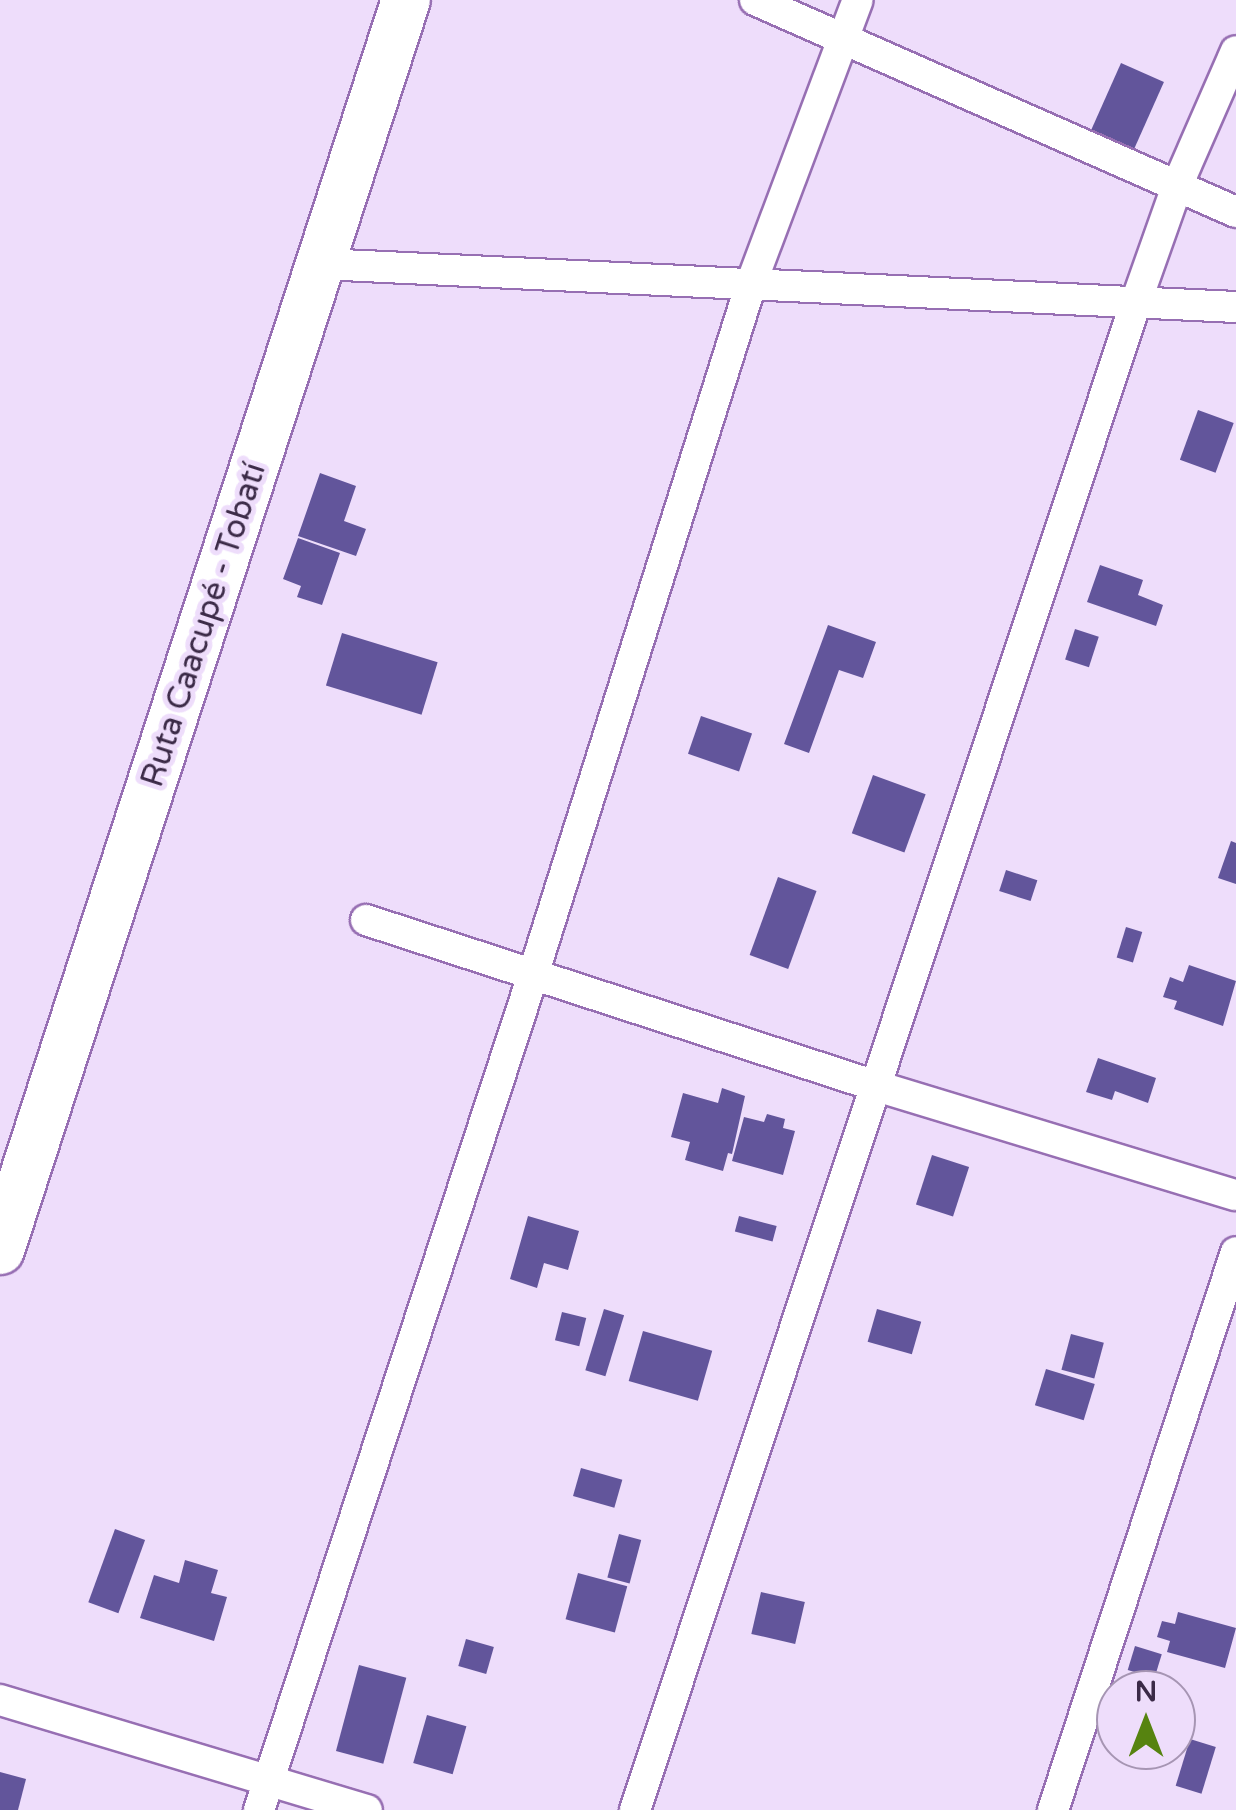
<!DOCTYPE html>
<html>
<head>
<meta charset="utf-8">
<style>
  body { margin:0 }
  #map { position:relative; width:1236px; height:1810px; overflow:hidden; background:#eeddfb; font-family:"Varela Round",sans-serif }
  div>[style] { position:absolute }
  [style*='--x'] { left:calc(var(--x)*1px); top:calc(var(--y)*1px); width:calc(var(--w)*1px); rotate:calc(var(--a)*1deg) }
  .building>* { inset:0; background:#62559b; transform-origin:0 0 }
  .roads { filter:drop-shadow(2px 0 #976fb3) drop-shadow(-2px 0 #976fb3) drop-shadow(0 2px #976fb3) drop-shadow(0 -2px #976fb3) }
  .street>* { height:30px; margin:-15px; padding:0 15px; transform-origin:15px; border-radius:15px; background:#fff }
  .primary>* { height:48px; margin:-24px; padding:0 24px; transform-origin:24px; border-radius:24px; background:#fff }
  span { translate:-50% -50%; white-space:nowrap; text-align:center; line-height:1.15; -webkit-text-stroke:10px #eeddfb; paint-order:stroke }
  .street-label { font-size:32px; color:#3b2a47 }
  .north { position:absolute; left:1096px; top:1670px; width:100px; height:100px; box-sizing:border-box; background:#eeddfb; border:2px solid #a695b3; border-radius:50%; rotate:0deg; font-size:28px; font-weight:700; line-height:40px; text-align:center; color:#3b2a47 }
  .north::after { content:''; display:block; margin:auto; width:35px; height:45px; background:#568310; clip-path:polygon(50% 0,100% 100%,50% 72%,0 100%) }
</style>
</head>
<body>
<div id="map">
  <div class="building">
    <div style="left:1121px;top:63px;width:47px;height:84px;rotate:24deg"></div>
    <div style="left:1198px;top:410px;width:38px;height:53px;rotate:20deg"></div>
    <div style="clip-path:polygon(320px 473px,356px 486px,344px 521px,366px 529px,356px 556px,298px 536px)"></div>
    <div style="clip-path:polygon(298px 538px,340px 553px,322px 605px,297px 597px,301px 586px,283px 579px)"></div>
    <div style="clip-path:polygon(1100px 565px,1143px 580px,1138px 595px,1163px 605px,1156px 626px,1087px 602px)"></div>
    <div style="clip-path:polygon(828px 625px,876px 642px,863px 678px,839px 670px,809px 753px,784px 744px)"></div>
    <div style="left:1075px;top:629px;width:25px;height:32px;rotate:18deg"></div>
    <div style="left:342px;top:633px;width:100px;height:55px;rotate:17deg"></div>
    <div style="left:701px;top:716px;width:54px;height:40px;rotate:19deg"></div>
    <div style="left:873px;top:775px;width:56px;height:62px;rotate:20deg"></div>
    <div style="clip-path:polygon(1231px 841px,1236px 843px,1236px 884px,1218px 878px)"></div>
    <div style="left:1006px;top:870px;width:33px;height:22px;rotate:18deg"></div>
    <div style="left:778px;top:877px;width:41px;height:83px;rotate:20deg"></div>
    <div style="left:1126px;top:927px;width:17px;height:32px;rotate:17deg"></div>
    <div style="clip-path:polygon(1189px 965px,1236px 981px,1223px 1026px,1174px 1009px,1177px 1001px,1163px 997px,1170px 977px,1183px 982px)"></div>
    <div style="clip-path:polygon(1098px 1058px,1156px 1078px,1148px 1103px,1115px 1091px,1112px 1100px,1086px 1092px)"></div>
    <div style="clip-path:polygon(722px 1088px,745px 1096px,732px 1154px,728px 1153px,723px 1171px,685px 1160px,690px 1142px,671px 1137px,683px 1093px,718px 1103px)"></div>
    <div style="clip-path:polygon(767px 1114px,785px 1119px,783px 1128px,795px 1131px,783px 1175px,732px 1161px,744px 1117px,764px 1122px)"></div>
    <div style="left:932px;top:1155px;width:39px;height:52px;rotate:18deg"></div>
    <div style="clip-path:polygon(528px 1216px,579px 1231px,568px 1270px,544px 1263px,537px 1288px,510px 1279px)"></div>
    <div style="left:739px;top:1216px;width:39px;height:16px;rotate:15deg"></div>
    <div style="left:604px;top:1309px;width:21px;height:64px;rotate:17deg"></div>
    <div style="left:877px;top:1309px;width:46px;height:34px;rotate:16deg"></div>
    <div style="left:562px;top:1312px;width:25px;height:29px;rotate:14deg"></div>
    <div style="left:643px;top:1331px;width:72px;height:52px;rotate:16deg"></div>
    <div style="left:1071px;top:1334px;width:34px;height:37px;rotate:15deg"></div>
    <div style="left:1046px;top:1369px;width:51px;height:38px;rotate:17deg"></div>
    <div style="left:581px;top:1468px;width:43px;height:29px;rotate:16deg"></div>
    <div style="left:115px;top:1529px;width:32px;height:78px;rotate:20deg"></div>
    <div style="left:619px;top:1534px;width:23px;height:45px;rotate:15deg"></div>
    <div style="clip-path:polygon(185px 1560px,218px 1570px,211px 1593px,227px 1597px,214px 1641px,140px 1618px,154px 1575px,179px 1583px)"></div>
    <div style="left:578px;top:1573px;width:51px;height:48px;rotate:15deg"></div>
    <div style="left:761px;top:1592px;width:45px;height:43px;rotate:13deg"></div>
    <div style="clip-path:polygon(1178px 1612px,1236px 1628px,1225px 1668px,1167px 1652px,1170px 1641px,1157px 1637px,1162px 1621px,1175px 1624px)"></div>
    <div style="left:466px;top:1639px;width:29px;height:28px;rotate:16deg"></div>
    <div style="left:1135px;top:1646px;width:28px;height:25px;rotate:17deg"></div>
    <div style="left:359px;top:1665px;width:49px;height:89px;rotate:15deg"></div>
    <div style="left:427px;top:1715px;width:41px;height:50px;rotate:16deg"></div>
    <div style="left:1190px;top:1739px;width:27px;height:49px;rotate:17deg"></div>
    <div style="clip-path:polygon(0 1772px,26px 1779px,18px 1810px,0 1810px)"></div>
  </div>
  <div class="roads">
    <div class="street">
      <div style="--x:755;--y:0;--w:526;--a:23.79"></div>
      <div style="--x:321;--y:264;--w:916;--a:2.69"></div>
      <div style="--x:366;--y:920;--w:533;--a:18.03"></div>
      <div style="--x:873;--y:1085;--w:379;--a:16.9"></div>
      <div style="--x:0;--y:1700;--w:383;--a:16.7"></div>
      <div style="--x:259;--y:1810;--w:879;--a:-71.83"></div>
      <div style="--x:533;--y:975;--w:725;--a:-72.49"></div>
      <div style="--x:751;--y:284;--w:303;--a:-69.4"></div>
      <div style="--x:635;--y:1810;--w:1589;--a:-71.62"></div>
      <div style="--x:1136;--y:302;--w:123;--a:-70.5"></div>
      <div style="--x:1177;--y:186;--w:147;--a:-66.4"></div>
      <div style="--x:1053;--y:1810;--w:587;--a:-71.84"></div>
    </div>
    <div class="primary">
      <div style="--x:0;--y:1250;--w:1314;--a:-72.01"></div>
    </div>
  </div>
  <div class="street-label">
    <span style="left:204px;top:625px;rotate:-72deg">Ruta Caacupé - Tobatí</span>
  </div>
  <div class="north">N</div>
</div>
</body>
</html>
